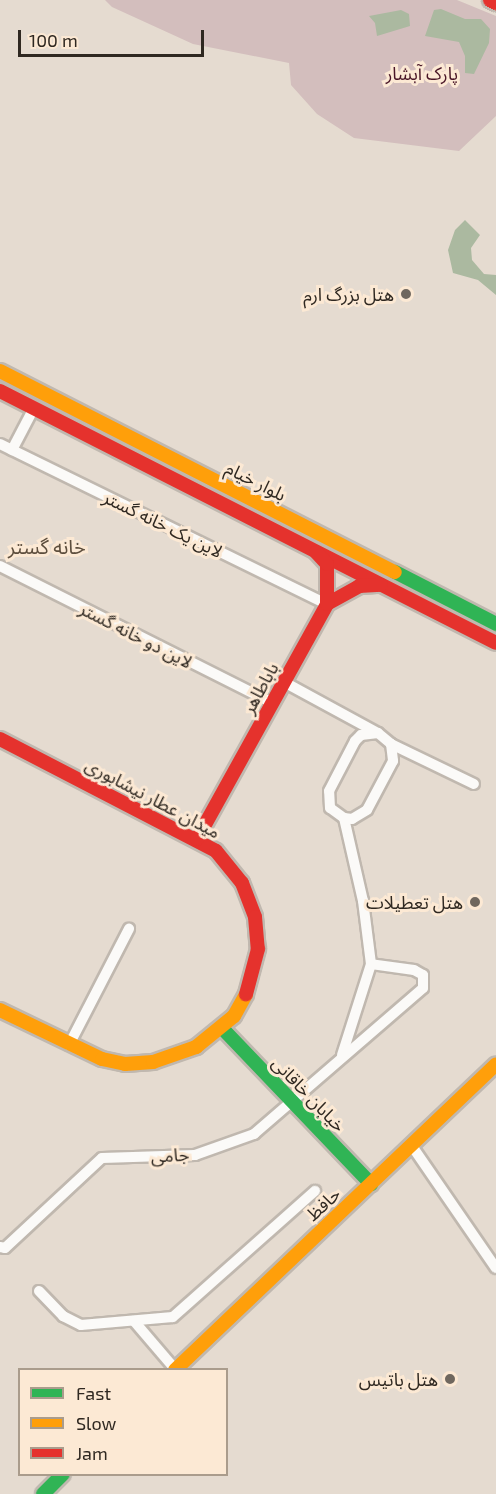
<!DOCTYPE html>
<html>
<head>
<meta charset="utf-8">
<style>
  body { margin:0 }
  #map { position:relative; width:496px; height:1494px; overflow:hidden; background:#e5dbd0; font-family:"Exo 2","Noto Sans Arabic",sans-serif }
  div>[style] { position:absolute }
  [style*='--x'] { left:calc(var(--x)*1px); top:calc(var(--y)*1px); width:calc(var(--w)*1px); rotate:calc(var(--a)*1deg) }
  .green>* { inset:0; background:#d3bebd }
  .water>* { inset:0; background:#abb9a0 }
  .roads { filter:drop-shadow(2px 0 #c0b8af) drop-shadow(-2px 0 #c0b8af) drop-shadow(0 2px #c0b8af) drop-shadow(0 -2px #c0b8af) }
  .street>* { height:10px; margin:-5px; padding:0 5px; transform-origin:5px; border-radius:5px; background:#fbfaf8 }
  .fast>* { height:14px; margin:-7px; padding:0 7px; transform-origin:7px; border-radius:7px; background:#30b455 }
  .slow>* { height:14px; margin:-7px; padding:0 7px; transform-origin:7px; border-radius:7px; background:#ff9f0a }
  .jam>* { height:14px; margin:-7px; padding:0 7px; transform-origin:7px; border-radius:7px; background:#e5322d }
  .dots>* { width:16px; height:16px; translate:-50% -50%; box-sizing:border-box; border:3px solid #fce9d4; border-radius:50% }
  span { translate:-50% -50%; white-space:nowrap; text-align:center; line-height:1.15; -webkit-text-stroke:6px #fce9d4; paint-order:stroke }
  .park-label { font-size:18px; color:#491526 }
  .poi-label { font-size:18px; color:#2f2821 }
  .right { translate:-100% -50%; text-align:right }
  .street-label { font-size:18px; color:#2f2821 }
  .neighbourhood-label { font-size:20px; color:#5d4e3d }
  .legend { position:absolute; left:18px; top:1368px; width:210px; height:108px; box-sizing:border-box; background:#fce9d4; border:2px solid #aa9c8c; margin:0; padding:8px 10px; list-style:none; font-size:18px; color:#2f2821 }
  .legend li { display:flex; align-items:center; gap:12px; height:30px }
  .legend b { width:30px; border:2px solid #aa9c8c }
  .scale { position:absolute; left:18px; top:30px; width:186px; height:27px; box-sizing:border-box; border:3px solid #2f2821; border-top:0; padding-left:8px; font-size:18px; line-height:21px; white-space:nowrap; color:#2f2821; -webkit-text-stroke:4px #fce9d4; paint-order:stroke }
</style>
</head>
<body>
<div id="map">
  <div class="green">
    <div style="clip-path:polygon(105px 0,457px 0,496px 16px,496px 116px,459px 151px,354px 138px,317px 114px,291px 85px,289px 63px,193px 44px,112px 7px)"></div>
  </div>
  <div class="water">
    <div style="clip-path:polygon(441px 9px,465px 19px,481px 19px,490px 29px,489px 43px,474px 74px,465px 73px,465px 56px,459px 42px,425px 36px,434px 10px)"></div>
    <div style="clip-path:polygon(401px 10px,409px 14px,410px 26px,377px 36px,375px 23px,369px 16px)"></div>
    <div style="clip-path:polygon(465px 220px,480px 235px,471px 248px,472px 260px,484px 274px,496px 275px,496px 295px,478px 280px,453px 273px,448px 250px,455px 230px)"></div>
  </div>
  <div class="roads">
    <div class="street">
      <div style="--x:0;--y:444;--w:364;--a:26.1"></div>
      <div style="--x:12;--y:450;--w:47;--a:-62.4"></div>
      <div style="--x:0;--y:566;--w:305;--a:26.7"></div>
      <div style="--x:284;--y:682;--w:107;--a:28.5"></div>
      <div style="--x:378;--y:733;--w:17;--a:40"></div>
      <div style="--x:391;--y:744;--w:17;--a:83"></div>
      <div style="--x:393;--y:761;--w:55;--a:118"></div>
      <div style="--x:367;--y:810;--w:17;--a:149"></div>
      <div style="--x:352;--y:819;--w:8;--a:-173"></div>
      <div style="--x:344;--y:818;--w:17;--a:-144"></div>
      <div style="--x:330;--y:808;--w:17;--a:-93"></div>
      <div style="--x:329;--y:791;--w:56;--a:-62.5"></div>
      <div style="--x:355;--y:741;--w:8;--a:-45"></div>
      <div style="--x:361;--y:735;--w:17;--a:-7"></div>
      <div style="--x:391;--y:744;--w:92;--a:25.7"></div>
      <div style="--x:69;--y:1045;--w:131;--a:-62.7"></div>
      <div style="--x:342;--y:1055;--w:96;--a:-72.3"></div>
      <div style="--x:371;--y:964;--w:64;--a:-97.2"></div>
      <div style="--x:363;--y:901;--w:85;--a:-102.9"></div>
      <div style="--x:412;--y:1146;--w:148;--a:55.5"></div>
      <div style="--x:0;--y:1247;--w:5;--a:11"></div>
      <div style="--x:5;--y:1248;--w:132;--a:-42.9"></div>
      <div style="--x:102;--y:1158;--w:93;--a:-1.8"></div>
      <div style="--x:195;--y:1155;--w:63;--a:-19.6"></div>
      <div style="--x:254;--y:1134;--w:223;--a:-40.8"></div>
      <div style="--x:423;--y:988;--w:13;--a:-90"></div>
      <div style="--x:423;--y:975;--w:10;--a:-151"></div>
      <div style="--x:414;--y:970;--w:43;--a:-172.1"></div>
      <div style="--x:39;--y:1291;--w:35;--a:46"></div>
      <div style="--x:63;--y:1316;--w:20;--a:27"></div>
      <div style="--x:81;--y:1325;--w:92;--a:-5"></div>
      <div style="--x:173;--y:1317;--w:190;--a:-41.6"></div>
      <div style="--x:134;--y:1321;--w:63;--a:49.5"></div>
    </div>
    <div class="fast">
      <div style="--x:395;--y:572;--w:114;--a:27.2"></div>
      <div style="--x:222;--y:1028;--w:216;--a:46.3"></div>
      <div style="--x:43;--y:1494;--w:28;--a:-45"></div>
    </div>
    <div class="slow">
      <div style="--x:0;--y:371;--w:443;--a:27"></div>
      <div style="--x:0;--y:1010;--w:113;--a:25.7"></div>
      <div style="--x:102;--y:1059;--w:24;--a:12"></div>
      <div style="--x:125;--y:1064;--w:28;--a:-4"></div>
      <div style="--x:153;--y:1062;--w:46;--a:-19.2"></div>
      <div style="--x:196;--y:1047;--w:49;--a:-39.2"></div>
      <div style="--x:234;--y:1016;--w:25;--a:-61"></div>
      <div style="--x:175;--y:1370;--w:443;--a:-43.6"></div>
    </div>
    <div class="jam">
      <div style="--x:490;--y:0;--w:7;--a:27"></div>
      <div style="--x:0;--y:391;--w:556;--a:26.93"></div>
      <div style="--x:327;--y:604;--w:37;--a:-29"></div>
      <div style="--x:359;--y:586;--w:22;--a:-3"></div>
      <div style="--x:0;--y:739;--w:243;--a:27.4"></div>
      <div style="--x:216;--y:851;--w:41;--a:50.9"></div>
      <div style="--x:242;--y:883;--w:36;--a:69"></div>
      <div style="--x:255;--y:917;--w:32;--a:85"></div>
      <div style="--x:258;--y:949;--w:47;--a:104.9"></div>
      <div style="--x:197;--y:839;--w:269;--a:-61"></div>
      <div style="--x:327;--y:604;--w:40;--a:-90"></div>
      <div style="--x:327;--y:564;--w:16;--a:-133"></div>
    </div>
  </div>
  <div class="dots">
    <div style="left:406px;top:294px;background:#6f675e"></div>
    <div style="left:475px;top:902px;background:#6f675e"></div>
    <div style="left:450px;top:1379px;background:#6f675e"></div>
  </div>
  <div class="park-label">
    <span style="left:422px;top:73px">پارک آبشار</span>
  </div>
  <div class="poi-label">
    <span class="right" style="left:394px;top:294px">هتل بزرگ ارم</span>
    <span class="right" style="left:463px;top:902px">هتل تعطیلات</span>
    <span class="right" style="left:438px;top:1379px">هتل باتیس</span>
  </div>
  <div class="street-label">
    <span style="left:256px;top:481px;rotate:27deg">بلوار خیام</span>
    <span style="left:163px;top:524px;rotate:26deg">لاین یک خانه گستر</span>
    <span style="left:136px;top:635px;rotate:27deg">لاین دو خانه گستر</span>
    <span style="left:260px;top:688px;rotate:-61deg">باباطاهر</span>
    <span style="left:153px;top:798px;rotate:28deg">میدان عطار نیشابوری</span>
    <span style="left:309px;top:1094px;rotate:46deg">خیابان خاقانی</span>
    <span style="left:170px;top:1155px;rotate:-3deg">جامی</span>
    <span style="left:323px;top:1204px;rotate:-43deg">حافظ</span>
  </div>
  <div class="neighbourhood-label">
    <span style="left:47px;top:546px">خانه گستر</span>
  </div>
  <ul class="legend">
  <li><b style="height:8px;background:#30b455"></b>Fast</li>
  <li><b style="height:8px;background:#ff9f0a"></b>Slow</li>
  <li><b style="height:8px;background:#e5322d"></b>Jam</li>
  </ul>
  <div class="scale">100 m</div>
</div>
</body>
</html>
